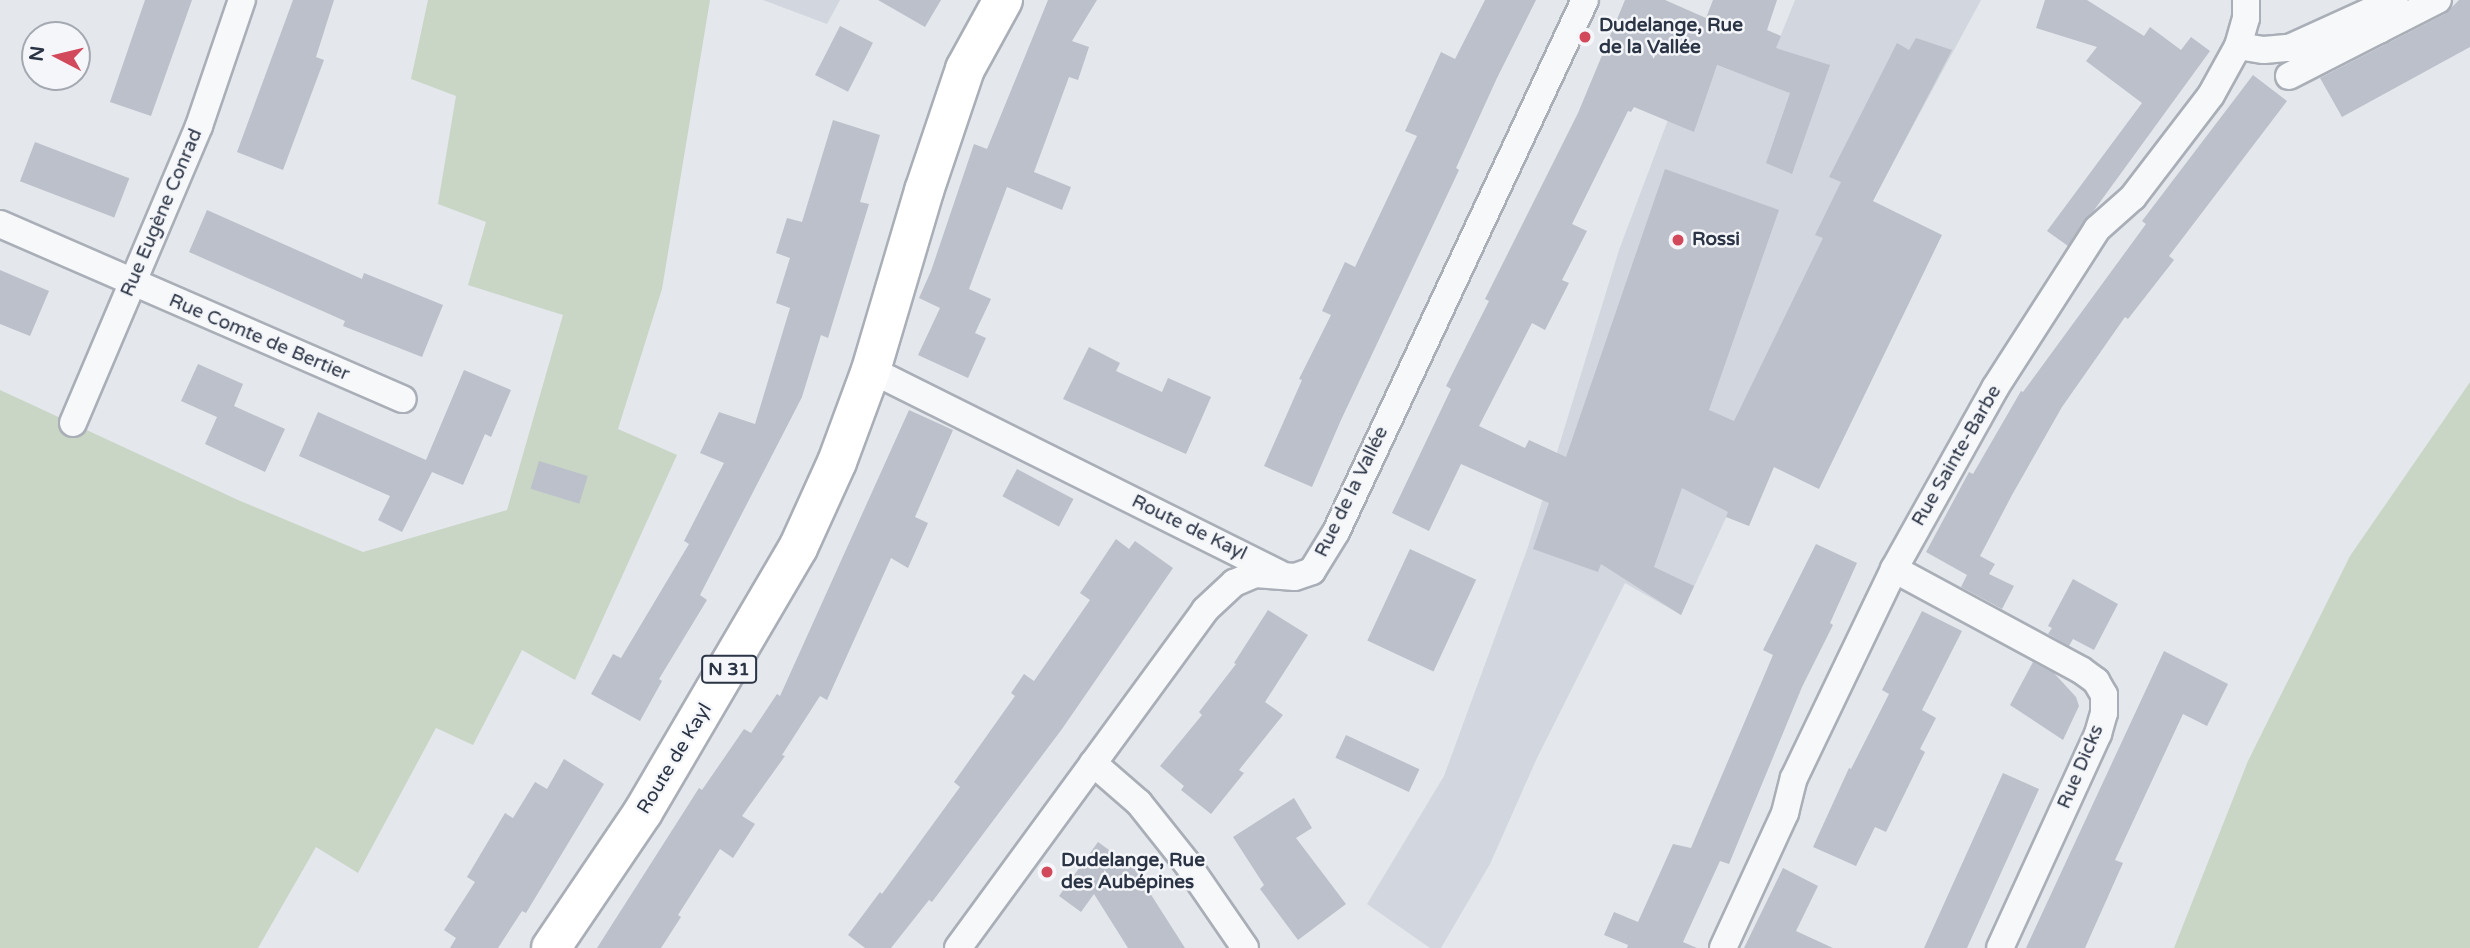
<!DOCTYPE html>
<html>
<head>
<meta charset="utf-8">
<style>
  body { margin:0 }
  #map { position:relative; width:2470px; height:948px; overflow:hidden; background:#e4e7ec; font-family:"Varela Round",sans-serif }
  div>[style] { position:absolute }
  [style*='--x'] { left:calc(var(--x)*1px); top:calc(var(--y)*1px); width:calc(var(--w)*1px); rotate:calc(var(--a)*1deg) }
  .built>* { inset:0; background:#d2d6de }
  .green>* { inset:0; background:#c9d6c5 }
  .building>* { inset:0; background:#bbc0ca; transform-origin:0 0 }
  .roads { filter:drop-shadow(2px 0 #a9aeb7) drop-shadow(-2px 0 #a9aeb7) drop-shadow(0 2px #a9aeb7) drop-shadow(0 -2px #a9aeb7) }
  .street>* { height:26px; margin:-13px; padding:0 13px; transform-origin:13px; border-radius:13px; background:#f7f8fa }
  .primary>* { height:38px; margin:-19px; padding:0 19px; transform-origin:19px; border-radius:19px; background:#fff }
  .dots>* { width:19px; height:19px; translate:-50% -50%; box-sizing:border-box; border:4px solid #f4f6f9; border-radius:50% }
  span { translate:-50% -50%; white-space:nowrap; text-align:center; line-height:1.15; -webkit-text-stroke:5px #f4f6f9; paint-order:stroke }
  .shield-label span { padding:2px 5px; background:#f4f6f9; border:2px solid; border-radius:5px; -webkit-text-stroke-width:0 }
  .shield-label { font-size:18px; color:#2b3445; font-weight:700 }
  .poi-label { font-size:19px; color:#2b3445; font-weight:700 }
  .left { translate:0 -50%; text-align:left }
  .street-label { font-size:19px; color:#2b3445 }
  .north { position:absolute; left:21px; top:21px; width:70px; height:70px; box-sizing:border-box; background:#f4f6f9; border:2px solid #a4a8b1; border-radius:50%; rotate:277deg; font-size:19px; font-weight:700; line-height:28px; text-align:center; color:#2b3445 }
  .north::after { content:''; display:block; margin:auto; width:24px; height:32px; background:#d1495b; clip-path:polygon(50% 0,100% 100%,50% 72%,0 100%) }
</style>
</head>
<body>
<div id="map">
  <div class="built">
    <div style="clip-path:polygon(763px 0,840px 0,827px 24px)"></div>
    <div style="clip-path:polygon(1795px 0,1981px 0,1874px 198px,1681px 615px,1625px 583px,1537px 758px,1490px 864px,1441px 948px,1430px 948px,1367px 904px,1444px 776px,1528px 547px,1619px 250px,1692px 56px,1762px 82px)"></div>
  </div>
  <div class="green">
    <div style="clip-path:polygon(428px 0,710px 0,662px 289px,618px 429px,677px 455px,575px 680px,522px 650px,473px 745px,436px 728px,358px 873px,316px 847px,258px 948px,0 948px,0 390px,238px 500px,363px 552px,507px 510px,563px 315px,468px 285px,486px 222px,438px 204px,456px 96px,411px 79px)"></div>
    <div style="clip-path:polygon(2470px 382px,2470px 948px,2174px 948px,2248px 761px,2350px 556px)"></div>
  </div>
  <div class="building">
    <div style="clip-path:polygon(145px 0,192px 0,151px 116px,110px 102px)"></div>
    <div style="clip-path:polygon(293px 0,334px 0,316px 57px,324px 60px,283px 170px,237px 152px)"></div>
    <div style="clip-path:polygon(878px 0,941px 0,925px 27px)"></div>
    <div style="clip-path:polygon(1048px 0,1097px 0,1072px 41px,1089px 47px,1078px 80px,1069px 77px,1034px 172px,1071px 187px,1062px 210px,1007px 187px,969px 289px,991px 299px,975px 333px,986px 338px,968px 378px,918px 355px,940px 308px,919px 298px,931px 271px,974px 144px,987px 149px)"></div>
    <div style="clip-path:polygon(1485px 0,1536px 0,1497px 78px,1456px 168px,1459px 170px,1341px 420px,1312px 487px,1264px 466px,1302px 380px,1299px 379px,1331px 315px,1322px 311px,1345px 262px,1355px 267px,1417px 136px,1405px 131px,1441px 52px,1455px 59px)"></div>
    <div style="clip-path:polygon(1625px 0,1665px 0,1706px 18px,1713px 0,1777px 0,1767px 30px,1781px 36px,1776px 48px,1830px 65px,1792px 174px,1766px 163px,1790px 93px,1717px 65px,1694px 132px,1634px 107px,1631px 112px,1628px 111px,1572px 224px,1587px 231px,1562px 280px,1569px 283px,1545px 330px,1532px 323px,1479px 426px,1525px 448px,1529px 440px,1566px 457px,1665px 169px,1779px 210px,1709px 410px,1734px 421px,1823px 238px,1815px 235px,1841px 182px,1829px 177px,1897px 43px,1909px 50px,1916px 38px,1952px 50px,1873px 201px,1942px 235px,1819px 489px,1774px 467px,1749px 526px,1726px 517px,1728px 512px,1682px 488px,1654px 567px,1694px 586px,1681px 615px,1601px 564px,1598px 572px,1533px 549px,1549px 503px,1461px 464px,1429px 531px,1392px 513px,1451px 389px,1446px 386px,1489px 301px,1485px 299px,1578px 113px)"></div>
    <div style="clip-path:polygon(2045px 0,2087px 0,2144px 36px,2150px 27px,2181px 50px,2191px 37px,2210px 51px,2068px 246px,2047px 231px,2142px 103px,2086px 61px,2097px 47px,2036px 28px)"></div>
    <div style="clip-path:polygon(2459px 0,2470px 0,2470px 47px,2342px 117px,2320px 78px,2445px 14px)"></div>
    <div style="left:840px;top:26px;width:37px;height:55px;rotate:27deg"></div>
    <div style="clip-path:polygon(2253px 75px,2287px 101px,2169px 256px,2174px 260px,2128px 319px,2125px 317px,2062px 407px,2012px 495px,1980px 556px,1995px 564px,1989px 574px,2014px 586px,2002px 609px,1961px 587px,1967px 575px,1926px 552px,1969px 472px,1973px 474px,2021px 391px,2023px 392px,2146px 224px,2142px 221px)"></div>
    <div style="clip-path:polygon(833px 120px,880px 135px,860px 202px,869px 204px,828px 338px,821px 335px,802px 397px,700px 595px,707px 600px,659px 679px,662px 681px,640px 721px,591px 694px,613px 654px,621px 658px,689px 544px,684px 541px,724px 463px,700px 453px,719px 412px,755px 424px,790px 308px,776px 303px,790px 258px,776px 253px,787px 218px,802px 222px)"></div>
    <div style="left:35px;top:142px;width:101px;height:42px;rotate:21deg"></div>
    <div style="clip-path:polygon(207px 210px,362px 279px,364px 273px,443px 305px,422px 357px,343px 326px,345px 321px,189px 252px)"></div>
    <div style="clip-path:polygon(0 270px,49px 291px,30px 336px,0 324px)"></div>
    <div style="clip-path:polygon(1089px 347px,1120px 363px,1116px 371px,1162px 392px,1168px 378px,1211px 397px,1186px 454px,1063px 399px)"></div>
    <div style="clip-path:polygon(198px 364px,243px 384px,234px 406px,285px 429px,265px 472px,205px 444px,217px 417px,181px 401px)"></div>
    <div style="clip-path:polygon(464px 370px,511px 390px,491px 437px,485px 434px,463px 485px,432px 472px,402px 532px,378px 520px,390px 496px,299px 456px,318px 412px,426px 460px)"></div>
    <div style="clip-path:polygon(909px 410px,953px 430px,915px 517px,928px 523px,908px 568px,891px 558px,827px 700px,820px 696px,782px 755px,785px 756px,742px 816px,755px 824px,733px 858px,720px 849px,678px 915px,681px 917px,661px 948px,597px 948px,699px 788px,702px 790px,744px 729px,751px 733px,777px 694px,780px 696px)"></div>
    <div style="left:539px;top:461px;width:51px;height:29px;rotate:17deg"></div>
    <div style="left:1017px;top:469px;width:64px;height:31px;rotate:28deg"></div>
    <div style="clip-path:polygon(1116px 539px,1129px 549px,1135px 541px,1173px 568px,1062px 729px,932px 902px,929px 900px,891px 948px,865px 948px,848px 935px,880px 892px,882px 894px,960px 787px,954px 782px,1015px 696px,1011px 693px,1024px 674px,1034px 681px,1090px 600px,1080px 593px)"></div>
    <div style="clip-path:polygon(1816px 544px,1857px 563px,1830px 623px,1833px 625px,1802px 687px,1729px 864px,1720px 861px,1683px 942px,1697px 948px,1627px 948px,1628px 945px,1604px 935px,1614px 912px,1638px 922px,1673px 844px,1691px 848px,1773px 655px,1763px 650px)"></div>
    <div style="left:1410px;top:549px;width:73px;height:101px;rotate:25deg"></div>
    <div style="clip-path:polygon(2073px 579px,2118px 604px,2094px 650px,2073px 639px,2069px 646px,2048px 634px,2052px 628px,2048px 626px)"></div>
    <div style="clip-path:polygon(1268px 610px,1308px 635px,1265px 702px,1283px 715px,1239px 770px,1244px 773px,1211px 814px,1181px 790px,1184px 786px,1160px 766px,1202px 715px,1199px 712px,1236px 664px,1234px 663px)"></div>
    <div style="clip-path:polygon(1922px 611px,1962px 631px,1922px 710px,1936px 718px,1920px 749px,1925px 752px,1886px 832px,1875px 827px,1856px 866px,1813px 847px,1849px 768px,1851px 769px,1889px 694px,1882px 690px)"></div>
    <div style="clip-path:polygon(2164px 651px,2228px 684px,2207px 726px,2183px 714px,2115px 860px,2123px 863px,2085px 948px,2026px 948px)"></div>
    <div style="clip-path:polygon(2033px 662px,2054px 673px,2076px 697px,2079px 706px,2063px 740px,2010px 705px)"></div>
    <div style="left:1346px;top:735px;width:81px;height:25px;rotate:25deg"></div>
    <div style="clip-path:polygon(564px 759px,604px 784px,526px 913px,522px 911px,498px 948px,450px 948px,456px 938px,444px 930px,475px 882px,467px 877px,505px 813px,513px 818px,535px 782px,547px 789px)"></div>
    <div style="clip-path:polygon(2003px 773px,2039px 789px,2005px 864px,1967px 948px,1924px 948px)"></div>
    <div style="clip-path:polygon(1294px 798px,1312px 828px,1296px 838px,1346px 904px,1298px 940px,1260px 889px,1264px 885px,1233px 837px)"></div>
    <div style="clip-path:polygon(1098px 842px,1134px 868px,1185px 948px,1128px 948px,1094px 894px,1081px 912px,1059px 896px)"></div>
    <div style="clip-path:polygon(1783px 868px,1818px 886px,1796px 931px,1833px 948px,1744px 948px)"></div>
  </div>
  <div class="roads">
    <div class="street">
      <div style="--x:2371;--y:14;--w:18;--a:63"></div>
      <div style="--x:2379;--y:30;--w:66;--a:-27"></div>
      <div style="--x:2238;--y:46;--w:26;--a:9"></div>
      <div style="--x:2264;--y:50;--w:25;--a:-5"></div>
      <div style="--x:2289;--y:48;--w:116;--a:-24.4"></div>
      <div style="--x:2289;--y:76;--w:101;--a:-27.1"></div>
      <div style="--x:0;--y:224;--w:439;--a:23.5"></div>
      <div style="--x:871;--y:370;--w:456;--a:26.5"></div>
      <div style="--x:73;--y:423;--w:323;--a:-67"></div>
      <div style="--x:199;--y:126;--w:133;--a:-71.2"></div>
      <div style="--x:1894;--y:569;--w:213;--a:28.4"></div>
      <div style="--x:2081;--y:670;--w:19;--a:36"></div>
      <div style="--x:2096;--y:681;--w:16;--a:60"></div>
      <div style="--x:2104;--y:695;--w:18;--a:90"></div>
      <div style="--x:2104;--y:713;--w:22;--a:106"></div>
      <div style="--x:2098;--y:734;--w:235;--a:114.6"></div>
      <div style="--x:1093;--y:763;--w:61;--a:41"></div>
      <div style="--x:1139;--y:803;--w:75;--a:51.5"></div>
      <div style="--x:1186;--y:862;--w:104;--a:55.5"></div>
      <div style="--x:958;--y:948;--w:419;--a:-53.8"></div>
      <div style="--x:1205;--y:610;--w:40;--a:-43"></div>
      <div style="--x:1234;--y:583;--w:23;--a:-23"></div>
      <div style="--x:1255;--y:574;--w:40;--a:4.3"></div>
      <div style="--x:1295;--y:577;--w:18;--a:-19"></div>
      <div style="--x:1312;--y:571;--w:46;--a:-58.4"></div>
      <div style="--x:1336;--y:532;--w:587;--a:-64.92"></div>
      <div style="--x:1723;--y:948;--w:149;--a:-65.3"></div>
      <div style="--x:1785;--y:813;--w:36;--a:-76"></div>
      <div style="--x:1794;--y:778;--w:232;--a:-64.4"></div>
      <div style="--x:1894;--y:569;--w:207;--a:-60.8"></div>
      <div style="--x:1995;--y:388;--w:189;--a:-57.3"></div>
      <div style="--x:2097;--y:229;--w:48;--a:-41.6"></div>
      <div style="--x:2133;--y:197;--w:128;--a:-52.6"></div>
      <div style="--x:2211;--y:95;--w:56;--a:-61.1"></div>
      <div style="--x:2238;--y:46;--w:29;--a:-74"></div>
      <div style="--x:2246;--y:18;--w:18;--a:-90"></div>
    </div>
    <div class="primary">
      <div style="--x:551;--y:948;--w:164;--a:-55.9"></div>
      <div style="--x:643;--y:812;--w:306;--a:-59.6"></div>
      <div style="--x:798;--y:548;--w:94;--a:-65.6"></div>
      <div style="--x:837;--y:462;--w:98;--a:-69.7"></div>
      <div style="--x:871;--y:370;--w:187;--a:-73.5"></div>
      <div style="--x:924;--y:191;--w:129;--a:-71.4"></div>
      <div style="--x:965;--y:69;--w:79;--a:-61.2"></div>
    </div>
  </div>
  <div class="dots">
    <div style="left:1585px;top:37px;background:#d1495b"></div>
    <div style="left:1678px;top:240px;background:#d1495b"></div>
    <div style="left:1047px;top:872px;background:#d1495b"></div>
  </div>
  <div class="shield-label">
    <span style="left:729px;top:669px">N 31</span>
  </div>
  <div class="poi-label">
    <span class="left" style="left:1599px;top:37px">Dudelange, Rue<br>de la Vallée</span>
    <span class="left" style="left:1692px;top:240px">Rossi</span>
    <span class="left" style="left:1061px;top:872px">Dudelange, Rue<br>des Aubépines</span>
  </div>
  <div class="street-label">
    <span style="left:162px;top:213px;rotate:-67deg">Rue Eugène Conrad</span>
    <span style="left:259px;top:338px;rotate:23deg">Rue Comte de Bertier</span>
    <span style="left:1957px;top:456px;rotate:-60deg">Rue Sainte-Barbe</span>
    <span style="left:1352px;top:492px;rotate:-64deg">Rue de la Vallée</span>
    <span style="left:1189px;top:528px;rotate:26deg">Route de Kayl</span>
    <span style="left:675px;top:759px;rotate:-59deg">Route de Kayl</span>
    <span style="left:2081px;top:767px;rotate:-67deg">Rue Dicks</span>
  </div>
  <div class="north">N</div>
</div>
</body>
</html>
